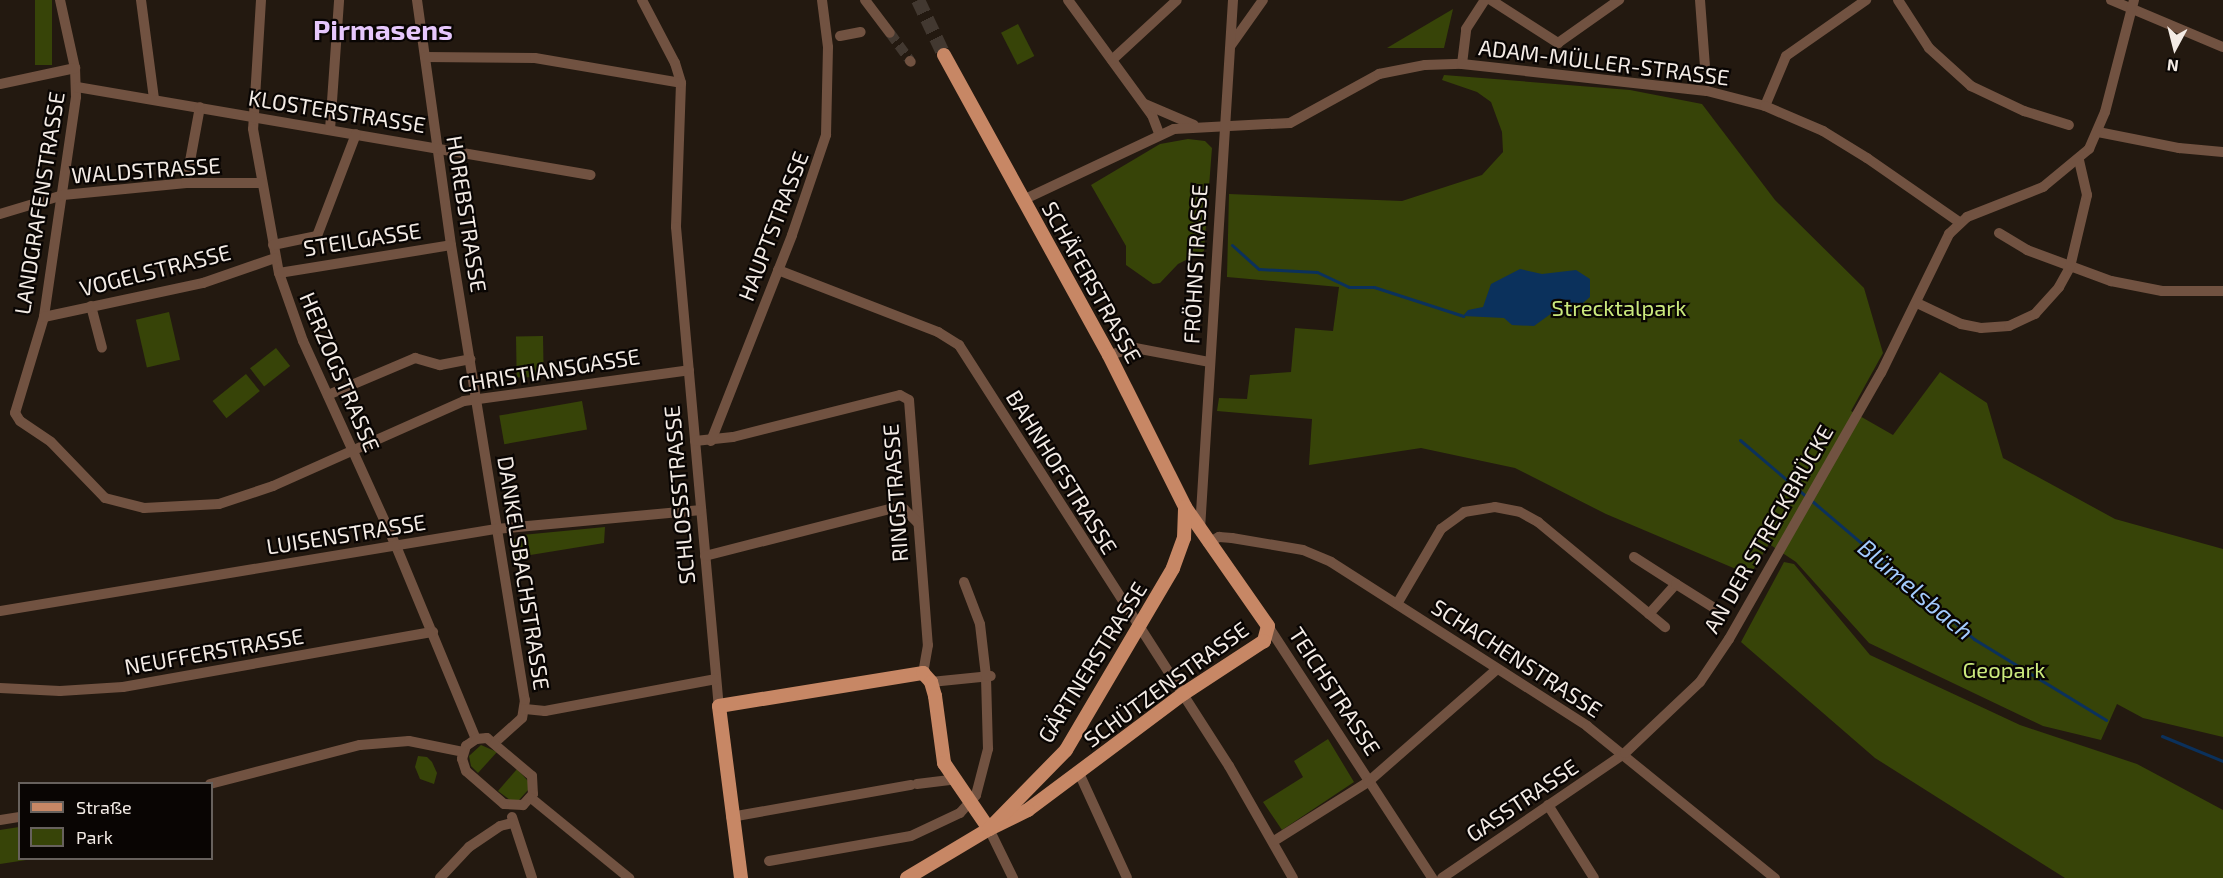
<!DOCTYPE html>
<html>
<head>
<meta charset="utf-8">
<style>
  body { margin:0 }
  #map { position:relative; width:2223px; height:878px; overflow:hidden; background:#231910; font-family:"Exo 2",sans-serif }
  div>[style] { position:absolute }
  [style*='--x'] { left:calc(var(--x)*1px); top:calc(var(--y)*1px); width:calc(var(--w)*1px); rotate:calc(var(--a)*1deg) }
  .green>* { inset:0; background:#374408; transform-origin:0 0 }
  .water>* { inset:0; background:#0b315c }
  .stream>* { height:3px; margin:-1.5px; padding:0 1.5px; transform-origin:1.5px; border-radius:1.5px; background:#0b315c }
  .minor-tunnel>* { height:10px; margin-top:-5px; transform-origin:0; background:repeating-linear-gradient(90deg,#423830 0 10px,transparent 0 15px) }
  .major-tunnel>* { height:14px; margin-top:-7px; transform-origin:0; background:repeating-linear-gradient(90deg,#423830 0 14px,transparent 0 21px) }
  .minor>* { height:10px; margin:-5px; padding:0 5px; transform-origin:5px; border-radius:5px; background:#715241 }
  .major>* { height:14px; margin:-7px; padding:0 7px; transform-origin:7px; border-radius:7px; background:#c78765 }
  span { translate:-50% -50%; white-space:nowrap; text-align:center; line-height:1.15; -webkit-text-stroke:4.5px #090503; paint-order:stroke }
  .street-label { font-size:22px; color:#f3ebe5 }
  .park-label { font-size:22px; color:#cbe97d }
  .water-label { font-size:24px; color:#a3cbfd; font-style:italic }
  .district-label { font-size:28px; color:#e6c7fc; font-weight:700 }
  .legend { position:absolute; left:18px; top:782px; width:195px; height:78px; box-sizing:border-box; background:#090503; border:2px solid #67615d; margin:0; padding:8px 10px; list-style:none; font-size:18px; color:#f3ebe5 }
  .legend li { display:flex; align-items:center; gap:12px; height:30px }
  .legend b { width:30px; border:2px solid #67615d }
  .north { position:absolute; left:2145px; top:18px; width:60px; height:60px; -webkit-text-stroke:4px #090503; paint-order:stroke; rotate:187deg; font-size:16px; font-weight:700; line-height:24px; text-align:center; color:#f3ebe5 }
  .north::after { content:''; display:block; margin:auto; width:21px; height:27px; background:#f3ebe5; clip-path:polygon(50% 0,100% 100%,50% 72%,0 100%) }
</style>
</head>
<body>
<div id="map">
  <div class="green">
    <div style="left:35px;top:0;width:17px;height:65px"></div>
    <div style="clip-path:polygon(1453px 9px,1444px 48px,1387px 48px,1397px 42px)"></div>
    <div style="left:1018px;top:24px;width:36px;height:19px;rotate:63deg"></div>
    <div style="clip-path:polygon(1444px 75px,1630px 90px,1702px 104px,1775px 200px,1864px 288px,1883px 353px,1851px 411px,1893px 435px,1940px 372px,1987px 403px,2003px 458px,2115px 519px,2223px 549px,2223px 737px,2143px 718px,2117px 704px,2101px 740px,2043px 726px,1869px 643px,1796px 562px,1769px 544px,1750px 575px,1606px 514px,1515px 468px,1421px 448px,1309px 465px,1312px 419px,1217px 411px,1219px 398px,1247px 399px,1250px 375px,1291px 372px,1295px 328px,1333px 331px,1339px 287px,1227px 277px,1229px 194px,1402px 201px,1482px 175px,1503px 152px,1502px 132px,1491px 102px,1477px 92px,1442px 80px)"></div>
    <div style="clip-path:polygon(1188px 139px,1205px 141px,1212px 148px,1204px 251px,1178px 264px,1160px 283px,1153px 284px,1126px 265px,1126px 246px,1091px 185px,1160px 144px)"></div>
    <div style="left:169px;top:312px;width:49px;height:34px;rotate:77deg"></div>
    <div style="left:543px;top:336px;width:41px;height:27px;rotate:89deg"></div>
    <div style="left:276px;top:348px;width:23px;height:33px;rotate:52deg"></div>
    <div style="left:246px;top:374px;width:22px;height:43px;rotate:51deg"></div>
    <div style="left:582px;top:401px;width:29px;height:84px;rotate:80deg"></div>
    <div style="clip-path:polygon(605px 527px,604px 543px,512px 558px,510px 542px,522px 535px)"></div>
    <div style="clip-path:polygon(1784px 562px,1794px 564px,1870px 655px,2020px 725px,2137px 764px,2223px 810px,2223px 878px,2065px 878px,1875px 758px,1741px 642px)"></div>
    <div style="clip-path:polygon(1328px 739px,1354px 782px,1282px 830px,1263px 802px,1303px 777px,1294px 761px)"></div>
    <div style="clip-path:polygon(481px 745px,497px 752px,478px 773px,471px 766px,469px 756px)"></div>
    <div style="clip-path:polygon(418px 756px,427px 757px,432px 762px,437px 773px,434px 784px,420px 779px,415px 767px)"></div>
    <div style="clip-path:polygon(517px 769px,528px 781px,528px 790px,519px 800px,510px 800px,498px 791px)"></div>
    <div style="clip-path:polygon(19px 827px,20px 858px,33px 859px,0 864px,0 830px)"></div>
  </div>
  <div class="water">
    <div style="clip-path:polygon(1520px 269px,1542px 274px,1576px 270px,1590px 279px,1590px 297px,1569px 315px,1552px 313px,1534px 326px,1512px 325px,1504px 318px,1463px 316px,1468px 310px,1483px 307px,1491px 284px)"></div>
  </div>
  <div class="stream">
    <div style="--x:1232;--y:245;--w:36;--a:42"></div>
    <div style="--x:1259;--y:269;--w:58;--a:3"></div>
    <div style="--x:1317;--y:272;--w:35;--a:25"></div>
    <div style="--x:1349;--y:287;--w:25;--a:0"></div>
    <div style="--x:1374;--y:287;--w:94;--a:18"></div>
    <div style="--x:1740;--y:440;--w:88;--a:40.4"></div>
    <div style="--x:1812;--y:501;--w:213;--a:40.4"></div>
    <div style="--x:1974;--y:639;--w:155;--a:31.5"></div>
    <div style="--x:2162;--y:736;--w:66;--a:22.3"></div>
  </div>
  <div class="minor-tunnel">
    <div style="--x:890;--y:33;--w:34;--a:54"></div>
  </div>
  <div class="major-tunnel">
    <div style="--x:918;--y:0;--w:61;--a:64.7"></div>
  </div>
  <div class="minor">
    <div style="--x:60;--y:0;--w:70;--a:77.6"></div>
    <div style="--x:75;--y:68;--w:29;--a:88"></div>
    <div style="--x:76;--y:97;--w:222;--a:98.3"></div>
    <div style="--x:44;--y:317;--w:100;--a:106.8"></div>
    <div style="--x:15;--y:413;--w:9;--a:58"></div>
    <div style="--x:20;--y:421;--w:37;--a:34"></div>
    <div style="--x:51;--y:442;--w:78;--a:46"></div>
    <div style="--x:105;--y:498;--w:40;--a:14.4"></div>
    <div style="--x:144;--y:508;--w:75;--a:-3.1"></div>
    <div style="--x:219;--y:504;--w:57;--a:-18.4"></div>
    <div style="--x:273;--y:486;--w:209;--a:-24"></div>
    <div style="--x:464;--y:401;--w:227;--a:-7.8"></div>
    <div style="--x:141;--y:0;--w:100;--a:82.5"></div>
    <div style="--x:261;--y:0;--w:129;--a:93.5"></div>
    <div style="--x:253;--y:129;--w:146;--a:79.8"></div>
    <div style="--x:279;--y:273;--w:72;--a:70.6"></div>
    <div style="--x:303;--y:341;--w:225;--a:65.6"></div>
    <div style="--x:396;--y:546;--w:209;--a:67.5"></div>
    <div style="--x:417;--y:0;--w:247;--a:82.1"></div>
    <div style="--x:451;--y:245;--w:461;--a:80.8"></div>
    <div style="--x:525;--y:700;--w:18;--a:99"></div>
    <div style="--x:522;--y:718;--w:36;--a:138"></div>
    <div style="--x:642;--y:0;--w:71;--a:62.4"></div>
    <div style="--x:675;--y:63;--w:21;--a:73"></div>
    <div style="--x:681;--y:83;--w:144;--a:92"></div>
    <div style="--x:676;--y:227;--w:481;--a:84.9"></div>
    <div style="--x:865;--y:0;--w:41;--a:52.9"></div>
    <div style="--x:1068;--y:0;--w:142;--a:53.9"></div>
    <div style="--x:1152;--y:115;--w:19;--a:69"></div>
    <div style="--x:1491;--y:0;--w:80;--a:32.7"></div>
    <div style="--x:1558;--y:43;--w:75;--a:-35.2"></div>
    <div style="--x:1700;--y:0;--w:67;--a:85.7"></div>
    <div style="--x:1898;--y:0;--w:57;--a:57.1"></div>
    <div style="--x:1929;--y:48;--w:57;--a:42.1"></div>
    <div style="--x:1971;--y:86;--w:59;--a:25.3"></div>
    <div style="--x:2024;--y:111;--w:47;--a:17.3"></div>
    <div style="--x:2111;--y:0;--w:121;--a:22.8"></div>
    <div style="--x:840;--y:36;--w:21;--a:-11"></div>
    <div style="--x:1231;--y:45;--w:55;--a:-54.6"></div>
    <div style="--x:425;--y:57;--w:110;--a:0.5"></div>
    <div style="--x:535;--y:58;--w:148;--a:9.7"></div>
    <div style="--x:1112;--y:60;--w:88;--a:-42.7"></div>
    <div style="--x:910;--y:61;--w:1;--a:45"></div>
    <div style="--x:1462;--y:64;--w:35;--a:-83"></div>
    <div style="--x:1466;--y:29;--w:35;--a:-57"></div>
    <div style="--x:0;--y:84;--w:77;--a:-12"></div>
    <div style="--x:77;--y:87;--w:521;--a:9.72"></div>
    <div style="--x:1145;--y:104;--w:53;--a:23.2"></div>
    <div style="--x:1765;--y:106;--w:54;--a:-67.2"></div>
    <div style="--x:1786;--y:56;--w:98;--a:-35"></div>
    <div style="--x:330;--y:130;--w:130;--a:-86"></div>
    <div style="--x:2098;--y:132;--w:83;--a:11.2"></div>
    <div style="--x:2179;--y:148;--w:44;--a:5.2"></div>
    <div style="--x:186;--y:183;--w:77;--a:-79.6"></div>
    <div style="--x:1023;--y:200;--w:167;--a:-25.2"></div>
    <div style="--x:1174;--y:129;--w:116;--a:-3"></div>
    <div style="--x:1290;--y:123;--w:102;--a:-28.8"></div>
    <div style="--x:1379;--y:74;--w:47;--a:-11.1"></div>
    <div style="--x:1425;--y:65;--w:37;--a:-2"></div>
    <div style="--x:1462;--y:64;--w:246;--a:6.3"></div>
    <div style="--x:1707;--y:91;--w:60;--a:14.5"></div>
    <div style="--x:1765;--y:106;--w:63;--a:23.3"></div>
    <div style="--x:1823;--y:131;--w:52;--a:31.5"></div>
    <div style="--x:1867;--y:158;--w:112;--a:34.8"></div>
    <div style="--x:0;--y:214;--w:66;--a:-16.8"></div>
    <div style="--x:63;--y:195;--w:124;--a:-5.6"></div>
    <div style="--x:186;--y:183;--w:76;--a:0"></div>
    <div style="--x:1999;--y:233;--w:33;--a:31"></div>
    <div style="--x:2027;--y:250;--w:90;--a:20.3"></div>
    <div style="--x:2111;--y:281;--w:52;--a:11.1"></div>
    <div style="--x:2162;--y:291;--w:61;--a:0"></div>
    <div style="--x:273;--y:245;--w:45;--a:-11.6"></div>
    <div style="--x:317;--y:236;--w:109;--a:-69.1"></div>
    <div style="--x:778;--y:270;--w:172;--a:21.2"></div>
    <div style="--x:938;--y:332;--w:25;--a:32"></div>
    <div style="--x:959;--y:345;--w:500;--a:57.33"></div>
    <div style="--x:1229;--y:766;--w:129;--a:60.3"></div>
    <div style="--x:279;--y:273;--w:174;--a:-9.2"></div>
    <div style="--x:1917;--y:303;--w:49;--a:25.5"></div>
    <div style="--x:1961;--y:324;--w:20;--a:11"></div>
    <div style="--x:1981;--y:328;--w:28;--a:-4"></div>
    <div style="--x:2009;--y:326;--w:29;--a:-25"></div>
    <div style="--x:2035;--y:314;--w:36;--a:-48"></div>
    <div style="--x:2059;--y:287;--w:23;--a:-61"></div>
    <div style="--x:2070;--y:267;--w:74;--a:-76.7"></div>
    <div style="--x:2087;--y:195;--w:35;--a:-103"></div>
    <div style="--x:91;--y:306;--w:43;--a:75.3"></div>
    <div style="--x:44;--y:317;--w:163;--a:-12.1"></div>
    <div style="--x:203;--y:283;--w:76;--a:-19.1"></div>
    <div style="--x:1109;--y:355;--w:27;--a:-15"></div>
    <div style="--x:1135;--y:348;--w:75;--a:10.7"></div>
    <div style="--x:328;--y:395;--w:95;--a:-23"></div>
    <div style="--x:415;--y:358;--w:26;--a:16"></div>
    <div style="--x:440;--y:365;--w:31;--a:-11"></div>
    <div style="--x:695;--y:441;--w:38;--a:-6"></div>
    <div style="--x:733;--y:437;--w:172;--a:-14.1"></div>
    <div style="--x:900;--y:395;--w:10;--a:29"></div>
    <div style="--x:909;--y:400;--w:246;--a:85.6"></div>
    <div style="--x:928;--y:645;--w:28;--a:100"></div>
    <div style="--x:711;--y:441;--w:221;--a:-68.5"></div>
    <div style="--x:792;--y:235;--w:106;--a:-71.2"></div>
    <div style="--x:826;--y:135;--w:88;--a:-88.7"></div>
    <div style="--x:828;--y:47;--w:47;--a:-97.3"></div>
    <div style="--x:1200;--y:529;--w:530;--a:-86.43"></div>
    <div style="--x:1208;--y:543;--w:13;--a:-29"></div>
    <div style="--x:1219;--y:537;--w:13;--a:4"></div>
    <div style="--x:1232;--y:538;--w:72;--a:9.6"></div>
    <div style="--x:1303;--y:550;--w:30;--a:23"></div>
    <div style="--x:1331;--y:562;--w:304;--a:32.6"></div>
    <div style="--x:1587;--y:726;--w:242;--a:39"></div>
    <div style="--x:705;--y:556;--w:191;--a:-14.3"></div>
    <div style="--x:890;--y:509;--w:14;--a:0"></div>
    <div style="--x:904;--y:509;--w:20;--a:45"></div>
    <div style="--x:1634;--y:557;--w:50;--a:32.7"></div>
    <div style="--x:1397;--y:604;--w:87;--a:-59.6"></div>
    <div style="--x:1441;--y:529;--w:29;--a:-36"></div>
    <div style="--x:1464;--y:512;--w:31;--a:-9"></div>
    <div style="--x:1495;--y:507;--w:25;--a:11"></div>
    <div style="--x:1520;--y:512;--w:21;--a:29"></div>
    <div style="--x:1538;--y:522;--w:165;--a:39.6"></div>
    <div style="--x:0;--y:611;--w:503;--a:-9.39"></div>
    <div style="--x:496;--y:529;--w:206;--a:-5.3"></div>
    <div style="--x:1649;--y:614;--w:40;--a:-48"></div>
    <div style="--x:1676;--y:584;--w:47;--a:32"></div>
    <div style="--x:1268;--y:626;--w:301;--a:56.9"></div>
    <div style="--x:931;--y:682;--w:60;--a:-5.7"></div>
    <div style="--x:0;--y:688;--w:60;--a:2.9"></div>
    <div style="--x:60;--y:691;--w:63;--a:-3.6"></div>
    <div style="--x:123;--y:687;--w:315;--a:-10.1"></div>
    <div style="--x:525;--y:709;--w:20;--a:6"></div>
    <div style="--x:545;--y:711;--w:174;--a:-10.6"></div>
    <div style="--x:487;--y:738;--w:59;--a:40.2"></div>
    <div style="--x:532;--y:776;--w:18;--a:87"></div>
    <div style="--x:533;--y:794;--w:15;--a:132"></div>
    <div style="--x:523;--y:805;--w:19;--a:-177"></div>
    <div style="--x:504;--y:804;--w:50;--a:-139"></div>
    <div style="--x:466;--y:771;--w:13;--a:-108"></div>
    <div style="--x:462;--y:759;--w:14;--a:-73"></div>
    <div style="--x:466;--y:746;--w:12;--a:-35"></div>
    <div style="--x:476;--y:739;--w:11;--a:-5"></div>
    <div style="--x:1079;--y:773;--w:115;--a:65.4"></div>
    <div style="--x:210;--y:784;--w:155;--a:-14.6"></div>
    <div style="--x:360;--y:745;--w:49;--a:-4.7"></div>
    <div style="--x:409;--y:741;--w:55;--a:11.5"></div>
    <div style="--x:917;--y:784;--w:35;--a:-7"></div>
    <div style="--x:531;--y:798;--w:127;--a:39.2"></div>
    <div style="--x:1548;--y:805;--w:86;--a:57.8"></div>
    <div style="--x:512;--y:817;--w:64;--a:71.8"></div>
    <div style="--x:731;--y:817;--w:183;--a:-10.1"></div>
    <div style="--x:0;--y:820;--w:20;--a:-9"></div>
    <div style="--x:989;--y:829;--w:55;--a:63.9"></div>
    <div style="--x:1274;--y:841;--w:111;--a:-32.1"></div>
    <div style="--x:1368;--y:782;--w:171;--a:-41.2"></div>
    <div style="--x:769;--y:861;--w:144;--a:-10"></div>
    <div style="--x:911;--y:836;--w:54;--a:-25.1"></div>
    <div style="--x:960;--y:813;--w:24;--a:-48"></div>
    <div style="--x:976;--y:795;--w:48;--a:-75.4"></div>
    <div style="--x:988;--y:749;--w:73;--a:-91.6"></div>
    <div style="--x:986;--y:676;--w:52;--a:-96.6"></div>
    <div style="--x:980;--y:624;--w:45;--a:-110.9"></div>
    <div style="--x:440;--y:878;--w:42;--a:-46.9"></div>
    <div style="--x:469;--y:847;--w:37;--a:-34"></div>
    <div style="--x:500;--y:826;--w:12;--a:-14"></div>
    <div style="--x:1442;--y:878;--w:222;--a:-34.3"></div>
    <div style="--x:1625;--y:753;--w:103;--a:-43.4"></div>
    <div style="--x:1700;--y:682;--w:52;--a:-56"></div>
    <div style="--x:1729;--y:639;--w:306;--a:-60.3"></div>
    <div style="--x:1881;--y:373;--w:155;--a:-63.9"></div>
    <div style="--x:1949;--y:234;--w:25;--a:-43"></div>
    <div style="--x:1967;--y:217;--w:82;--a:-21.5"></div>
    <div style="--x:2043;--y:187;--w:60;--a:-39.6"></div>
    <div style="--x:2089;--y:149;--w:40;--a:-66.6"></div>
    <div style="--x:2105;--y:112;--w:116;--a:-75.5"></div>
  </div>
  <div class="major">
    <div style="--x:944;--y:55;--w:342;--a:61.2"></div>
    <div style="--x:1109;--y:355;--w:170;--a:63.4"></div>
    <div style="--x:1185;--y:507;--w:145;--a:55.1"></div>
    <div style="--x:1268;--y:626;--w:16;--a:105"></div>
    <div style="--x:1264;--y:641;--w:97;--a:146.8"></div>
    <div style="--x:1183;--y:694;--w:194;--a:143.2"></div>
    <div style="--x:1028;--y:810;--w:43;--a:154"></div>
    <div style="--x:741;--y:878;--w:173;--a:-97.3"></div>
    <div style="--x:719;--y:706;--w:207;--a:-9.2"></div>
    <div style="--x:923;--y:673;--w:12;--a:48"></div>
    <div style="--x:931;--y:682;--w:15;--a:74"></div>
    <div style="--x:935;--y:696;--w:68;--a:82.3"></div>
    <div style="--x:944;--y:763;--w:80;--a:55.7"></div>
    <div style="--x:907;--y:878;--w:96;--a:-30.9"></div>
    <div style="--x:989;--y:829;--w:110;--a:-45.7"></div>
    <div style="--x:1066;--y:750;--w:211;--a:-59.5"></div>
    <div style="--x:1173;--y:568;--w:32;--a:-70"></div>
    <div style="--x:1184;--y:538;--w:31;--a:-88"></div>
  </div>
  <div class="street-label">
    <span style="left:1604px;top:62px;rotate:7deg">ADAM-MÜLLER-STRASSE</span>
    <span style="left:337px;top:111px;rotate:9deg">KLOSTERSTRASSE</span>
    <span style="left:146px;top:170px;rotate:-4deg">WALDSTRASSE</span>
    <span style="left:39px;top:203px;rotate:-81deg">LANDGRAFENSTRASSE</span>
    <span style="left:467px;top:214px;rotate:81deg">HOREBSTRASSE</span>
    <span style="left:773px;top:226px;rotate:-69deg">HAUPTSTRASSE</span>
    <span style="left:362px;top:239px;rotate:-9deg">STEILGASSE</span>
    <span style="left:1195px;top:264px;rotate:-87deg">FRÖHNSTRASSE</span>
    <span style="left:155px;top:270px;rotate:-14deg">VOGELSTRASSE</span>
    <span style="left:1092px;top:282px;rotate:61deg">SCHÄFERSTRASSE</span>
    <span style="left:549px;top:370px;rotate:-9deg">CHRISTIANSGASSE</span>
    <span style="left:340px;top:372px;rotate:67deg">HERZOGSTRASSE</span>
    <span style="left:1062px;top:472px;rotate:58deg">BAHNHOFSTRASSE</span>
    <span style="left:895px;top:493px;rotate:-94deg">RINGSTRASSE</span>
    <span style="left:679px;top:495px;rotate:-95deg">SCHLOSSSTRASSE</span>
    <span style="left:1768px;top:529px;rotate:-60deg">AN DER STRECKBRÜCKE</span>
    <span style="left:346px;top:534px;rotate:-9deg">LUISENSTRASSE</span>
    <span style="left:524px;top:573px;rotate:81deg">DANKELSBACHSTRASSE</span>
    <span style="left:214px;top:651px;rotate:-10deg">NEUFFERSTRASSE</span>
    <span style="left:1517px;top:658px;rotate:33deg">SCHACHENSTRASSE</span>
    <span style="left:1092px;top:662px;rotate:-58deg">GÄRTNERSTRASSE</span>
    <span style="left:1166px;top:684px;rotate:-36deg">SCHÜTZENSTRASSE</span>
    <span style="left:1335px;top:691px;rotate:57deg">TEICHSTRASSE</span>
    <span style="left:1522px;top:800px;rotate:-34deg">GASSTRASSE</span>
  </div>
  <div class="park-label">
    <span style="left:1619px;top:308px">Strecktalpark</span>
    <span style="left:2004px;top:670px">Geopark</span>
  </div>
  <div class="water-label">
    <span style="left:1916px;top:589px;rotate:40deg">Blümelsbach</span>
  </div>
  <div class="district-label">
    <span style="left:383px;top:29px">Pirmasens</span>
  </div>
  <ul class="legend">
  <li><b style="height:8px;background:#c78765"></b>Straße</li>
  <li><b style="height:16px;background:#374408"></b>Park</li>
  </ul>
  <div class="north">N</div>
</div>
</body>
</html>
